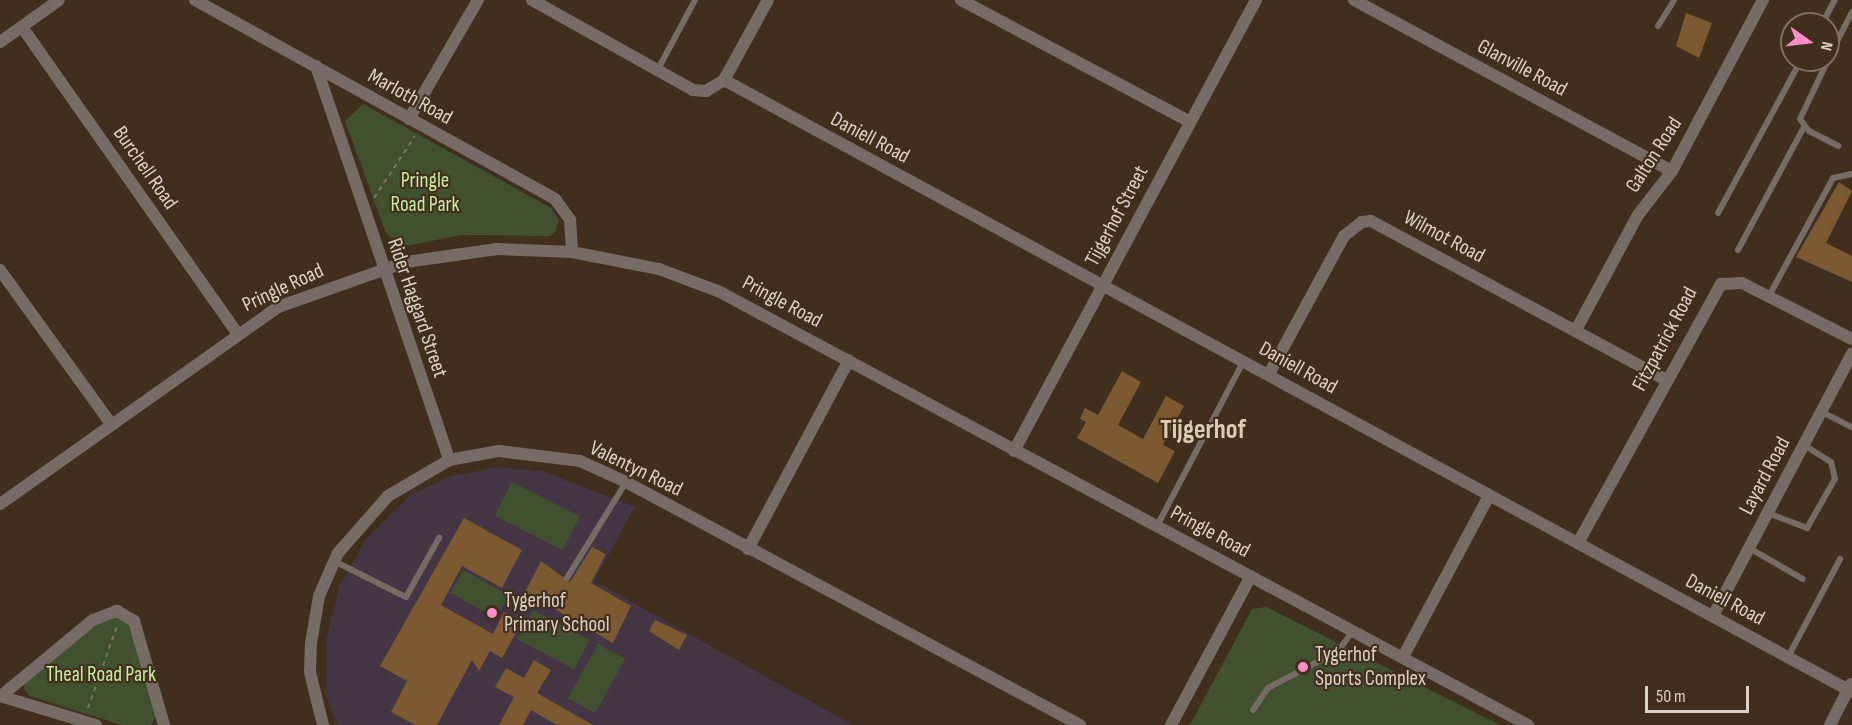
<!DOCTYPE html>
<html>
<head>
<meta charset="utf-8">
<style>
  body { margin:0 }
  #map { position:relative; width:1852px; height:725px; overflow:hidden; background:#402f1d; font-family:"Sofia Sans Condensed",sans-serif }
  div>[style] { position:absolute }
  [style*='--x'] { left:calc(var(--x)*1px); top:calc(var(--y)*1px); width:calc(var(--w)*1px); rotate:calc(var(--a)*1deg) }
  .education>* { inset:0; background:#433543 }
  .green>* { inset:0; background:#41512f; transform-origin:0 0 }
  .building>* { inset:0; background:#7c5930 }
  .path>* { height:2px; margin-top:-1px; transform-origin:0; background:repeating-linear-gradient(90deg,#817363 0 4.5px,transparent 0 9px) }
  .service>* { height:6px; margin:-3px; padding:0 3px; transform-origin:3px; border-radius:3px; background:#776c65 }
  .minor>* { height:12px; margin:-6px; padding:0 6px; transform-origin:6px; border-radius:6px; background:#776c65 }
  .dots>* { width:16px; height:16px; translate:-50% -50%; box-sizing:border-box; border:3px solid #402f1d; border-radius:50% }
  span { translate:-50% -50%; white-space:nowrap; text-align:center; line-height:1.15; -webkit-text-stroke:4.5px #402f1d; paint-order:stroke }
  .street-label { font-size:21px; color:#ddd2c6 }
  .park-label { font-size:21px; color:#c8eba2 }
  .poi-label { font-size:21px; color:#ddd2c6 }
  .left { translate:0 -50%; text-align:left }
  .district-label { font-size:27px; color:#e0cab4; font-weight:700 }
  .north { position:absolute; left:1780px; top:12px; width:60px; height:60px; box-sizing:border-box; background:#402f1d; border:2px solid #7f7061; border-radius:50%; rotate:104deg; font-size:16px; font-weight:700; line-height:24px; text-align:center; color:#ddd2c6 }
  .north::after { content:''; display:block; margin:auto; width:21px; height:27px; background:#fa8fc7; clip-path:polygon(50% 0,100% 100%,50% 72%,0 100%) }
  .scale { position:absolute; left:1645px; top:686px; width:104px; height:27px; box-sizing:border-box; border:3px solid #ddd2c6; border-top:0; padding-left:8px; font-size:18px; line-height:21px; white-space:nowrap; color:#ddd2c6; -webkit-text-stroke:4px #402f1d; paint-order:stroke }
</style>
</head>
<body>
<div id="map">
  <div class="education">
    <div style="clip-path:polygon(497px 467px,542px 471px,635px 507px,594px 581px,853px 725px,337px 725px,326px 695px,326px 641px,340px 585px,367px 538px,409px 496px,448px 477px)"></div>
  </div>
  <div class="green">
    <div style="clip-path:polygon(363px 104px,551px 208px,559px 220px,555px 232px,550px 236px,461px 235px,401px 247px,386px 233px,345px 121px)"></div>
    <div style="left:512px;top:482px;width:76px;height:38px;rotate:27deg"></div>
    <div style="left:463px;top:570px;width:52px;height:26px;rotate:29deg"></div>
    <div style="clip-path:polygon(1266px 607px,1500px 725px,1190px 725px,1252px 609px)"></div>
    <div style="left:533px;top:610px;width:64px;height:33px;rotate:28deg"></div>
    <div style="clip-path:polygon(112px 614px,129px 624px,156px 715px,151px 725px,122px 725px,29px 696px,24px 688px,26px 674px)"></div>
    <div style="left:598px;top:644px;width:31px;height:62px;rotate:29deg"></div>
  </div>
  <div class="building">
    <div style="clip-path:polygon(1686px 13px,1712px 23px,1699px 58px,1676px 46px)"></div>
    <div style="clip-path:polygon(1839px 182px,1852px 191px,1826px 243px,1852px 256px,1852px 282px,1796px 257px)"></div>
    <div style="clip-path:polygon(1122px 371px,1141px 382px,1118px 425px,1143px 439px,1166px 396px,1184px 406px,1163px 445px,1175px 451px,1158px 483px,1077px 438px,1086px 422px,1080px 419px,1085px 408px,1098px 415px)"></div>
    <div style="clip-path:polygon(464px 518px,522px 550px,502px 588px,462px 566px,441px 605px,493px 634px,504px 612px,522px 622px,502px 658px,490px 651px,479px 671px,472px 660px,437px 725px,415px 725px,391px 712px,407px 681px,380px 666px)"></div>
    <div style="clip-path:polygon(592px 547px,606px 554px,591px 583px,631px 606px,613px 643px,525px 592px,541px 561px,570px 582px)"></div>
    <div style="clip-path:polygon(655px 620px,687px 635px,679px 650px,649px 631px)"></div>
    <div style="clip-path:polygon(534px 660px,551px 670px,537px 693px,593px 725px,557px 725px,531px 710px,523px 725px,499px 725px,514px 697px,495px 687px,506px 668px,524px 678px)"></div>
  </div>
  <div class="path">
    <div style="--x:374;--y:198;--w:74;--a:-56.5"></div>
    <div style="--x:88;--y:708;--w:87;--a:-70.5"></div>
  </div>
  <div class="service">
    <div style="--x:1822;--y:24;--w:27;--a:-62"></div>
    <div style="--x:1658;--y:26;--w:31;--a:-58"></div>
    <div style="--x:1828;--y:59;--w:53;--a:-62.9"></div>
    <div style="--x:1828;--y:60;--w:65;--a:115.4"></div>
    <div style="--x:1800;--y:119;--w:15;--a:53"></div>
    <div style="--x:1809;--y:131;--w:33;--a:27"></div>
    <div style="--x:657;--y:71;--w:81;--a:-61.8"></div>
    <div style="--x:1718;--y:213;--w:174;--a:-61.5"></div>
    <div style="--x:1738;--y:250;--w:140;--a:-61.8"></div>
    <div style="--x:1769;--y:296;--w:134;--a:-61.5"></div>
    <div style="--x:1833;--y:178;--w:19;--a:-12"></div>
    <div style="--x:1822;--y:412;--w:34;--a:27"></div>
    <div style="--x:1768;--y:513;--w:42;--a:21"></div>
    <div style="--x:1807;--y:528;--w:56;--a:-60.3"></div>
    <div style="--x:1835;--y:479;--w:17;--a:-103"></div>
    <div style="--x:1831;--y:462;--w:32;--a:-148"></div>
    <div style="--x:1157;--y:526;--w:185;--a:-62.3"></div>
    <div style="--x:1749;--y:548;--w:62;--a:29.9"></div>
    <div style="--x:334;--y:561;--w:80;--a:26.6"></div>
    <div style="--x:406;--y:597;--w:68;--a:-60.8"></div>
    <div style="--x:567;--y:578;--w:113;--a:-58.4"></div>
    <div style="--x:1788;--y:657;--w:111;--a:-62"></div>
    <div style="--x:1253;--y:710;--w:27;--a:-56"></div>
    <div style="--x:1268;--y:688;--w:79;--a:-27.9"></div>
    <div style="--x:1338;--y:651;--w:25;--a:-53"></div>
  </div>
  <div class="minor">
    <div style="--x:195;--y:0;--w:411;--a:28.9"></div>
    <div style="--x:555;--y:199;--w:26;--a:54"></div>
    <div style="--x:570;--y:220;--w:32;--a:86"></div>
    <div style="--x:532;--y:0;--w:184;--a:29.2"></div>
    <div style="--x:693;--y:90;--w:13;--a:4"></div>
    <div style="--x:706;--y:91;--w:21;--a:-31"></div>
    <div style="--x:724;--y:80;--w:91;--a:-61.2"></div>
    <div style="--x:961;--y:0;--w:259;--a:28"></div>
    <div style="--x:1354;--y:0;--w:361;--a:28.3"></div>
    <div style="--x:22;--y:27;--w:373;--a:54.9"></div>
    <div style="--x:0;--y:42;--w:72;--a:-35.4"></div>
    <div style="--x:316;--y:66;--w:416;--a:71.3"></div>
    <div style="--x:724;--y:80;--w:1283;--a:28.48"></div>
    <div style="--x:409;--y:119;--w:138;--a:-59.9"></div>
    <div style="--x:0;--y:270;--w:190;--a:54.2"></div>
    <div style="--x:1576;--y:330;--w:131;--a:-61.7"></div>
    <div style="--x:1638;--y:215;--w:56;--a:-52.3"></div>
    <div style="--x:1672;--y:171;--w:194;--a:-62"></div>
    <div style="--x:1269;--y:374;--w:157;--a:-61.5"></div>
    <div style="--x:1344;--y:236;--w:23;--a:-38"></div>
    <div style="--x:1362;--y:222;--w:9;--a:-6"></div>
    <div style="--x:1371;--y:221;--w:334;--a:28.3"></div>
    <div style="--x:1014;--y:451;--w:512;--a:-61.78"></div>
    <div style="--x:0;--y:504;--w:341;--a:-35.3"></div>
    <div style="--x:278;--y:307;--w:136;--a:-19.4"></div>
    <div style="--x:406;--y:262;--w:92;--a:-8.1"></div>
    <div style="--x:497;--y:249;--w:75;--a:2.3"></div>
    <div style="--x:572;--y:252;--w:89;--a:11.1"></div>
    <div style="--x:659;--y:269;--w:65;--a:20.7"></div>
    <div style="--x:720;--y:292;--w:917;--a:28.19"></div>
    <div style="--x:1578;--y:543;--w:296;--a:-61.1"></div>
    <div style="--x:1721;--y:284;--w:21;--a:-3"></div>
    <div style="--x:1742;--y:283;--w:123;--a:27"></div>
    <div style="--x:748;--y:549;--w:214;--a:-61.9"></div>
    <div style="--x:1713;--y:616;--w:297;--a:-62.1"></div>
    <div style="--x:1404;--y:655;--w:180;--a:-61.9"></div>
    <div style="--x:0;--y:696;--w:100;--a:16.8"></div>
    <div style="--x:1;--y:696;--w:119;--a:-39.6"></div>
    <div style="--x:93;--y:620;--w:26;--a:-21"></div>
    <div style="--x:117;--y:611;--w:20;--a:30"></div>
    <div style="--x:134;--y:621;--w:108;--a:73.9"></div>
    <div style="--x:323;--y:725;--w:55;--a:-103.8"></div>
    <div style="--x:310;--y:672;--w:29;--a:-88"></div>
    <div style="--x:311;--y:643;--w:48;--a:-80.3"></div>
    <div style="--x:319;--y:596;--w:47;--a:-66.2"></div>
    <div style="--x:338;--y:553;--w:76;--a:-48.7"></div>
    <div style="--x:388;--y:496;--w:71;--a:-30.5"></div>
    <div style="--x:449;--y:460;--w:51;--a:-10.2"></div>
    <div style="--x:499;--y:451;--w:82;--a:7"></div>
    <div style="--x:580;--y:461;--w:51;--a:24.5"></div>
    <div style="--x:626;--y:482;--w:515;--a:28.16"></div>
    <div style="--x:1171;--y:725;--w:169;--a:-61.8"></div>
    <div style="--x:1830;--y:725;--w:46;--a:-62.9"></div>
  </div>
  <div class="dots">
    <div style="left:492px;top:613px;background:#fa8fc7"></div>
    <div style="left:1303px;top:667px;background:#fa8fc7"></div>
  </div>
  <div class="street-label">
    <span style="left:1522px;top:68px;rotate:28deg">Glanville Road</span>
    <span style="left:410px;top:97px;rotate:29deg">Marloth Road</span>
    <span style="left:870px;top:138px;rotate:28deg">Daniell Road</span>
    <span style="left:1654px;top:155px;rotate:-57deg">Galton Road</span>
    <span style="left:145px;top:168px;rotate:55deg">Burchell Road</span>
    <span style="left:1117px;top:216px;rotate:-62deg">Tijgerhof Street</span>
    <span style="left:1444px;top:237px;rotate:28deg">Wilmot Road</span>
    <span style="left:283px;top:288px;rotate:-25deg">Pringle Road</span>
    <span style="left:782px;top:302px;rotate:28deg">Pringle Road</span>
    <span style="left:417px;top:308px;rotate:71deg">Rider Haggard Street</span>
    <span style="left:1665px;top:339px;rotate:-62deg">Fitzpatrick Road</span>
    <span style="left:1298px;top:368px;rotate:29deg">Daniell Road</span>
    <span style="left:636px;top:469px;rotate:26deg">Valentyn Road</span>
    <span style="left:1765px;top:476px;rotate:-62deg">Layard Road</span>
    <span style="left:1210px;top:532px;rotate:28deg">Pringle Road</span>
    <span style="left:1725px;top:600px;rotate:28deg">Daniell Road</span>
  </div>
  <div class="park-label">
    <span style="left:425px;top:193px">Pringle<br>Road Park</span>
    <span style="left:101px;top:675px">Theal Road Park</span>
  </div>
  <div class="poi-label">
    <span class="left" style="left:504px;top:613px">Tygerhof<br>Primary School</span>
    <span class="left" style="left:1315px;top:667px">Tygerhof<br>Sports Complex</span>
  </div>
  <div class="district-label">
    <span style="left:1203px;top:431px">Tijgerhof</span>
  </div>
  <div class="north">N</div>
  <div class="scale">50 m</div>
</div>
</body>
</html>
